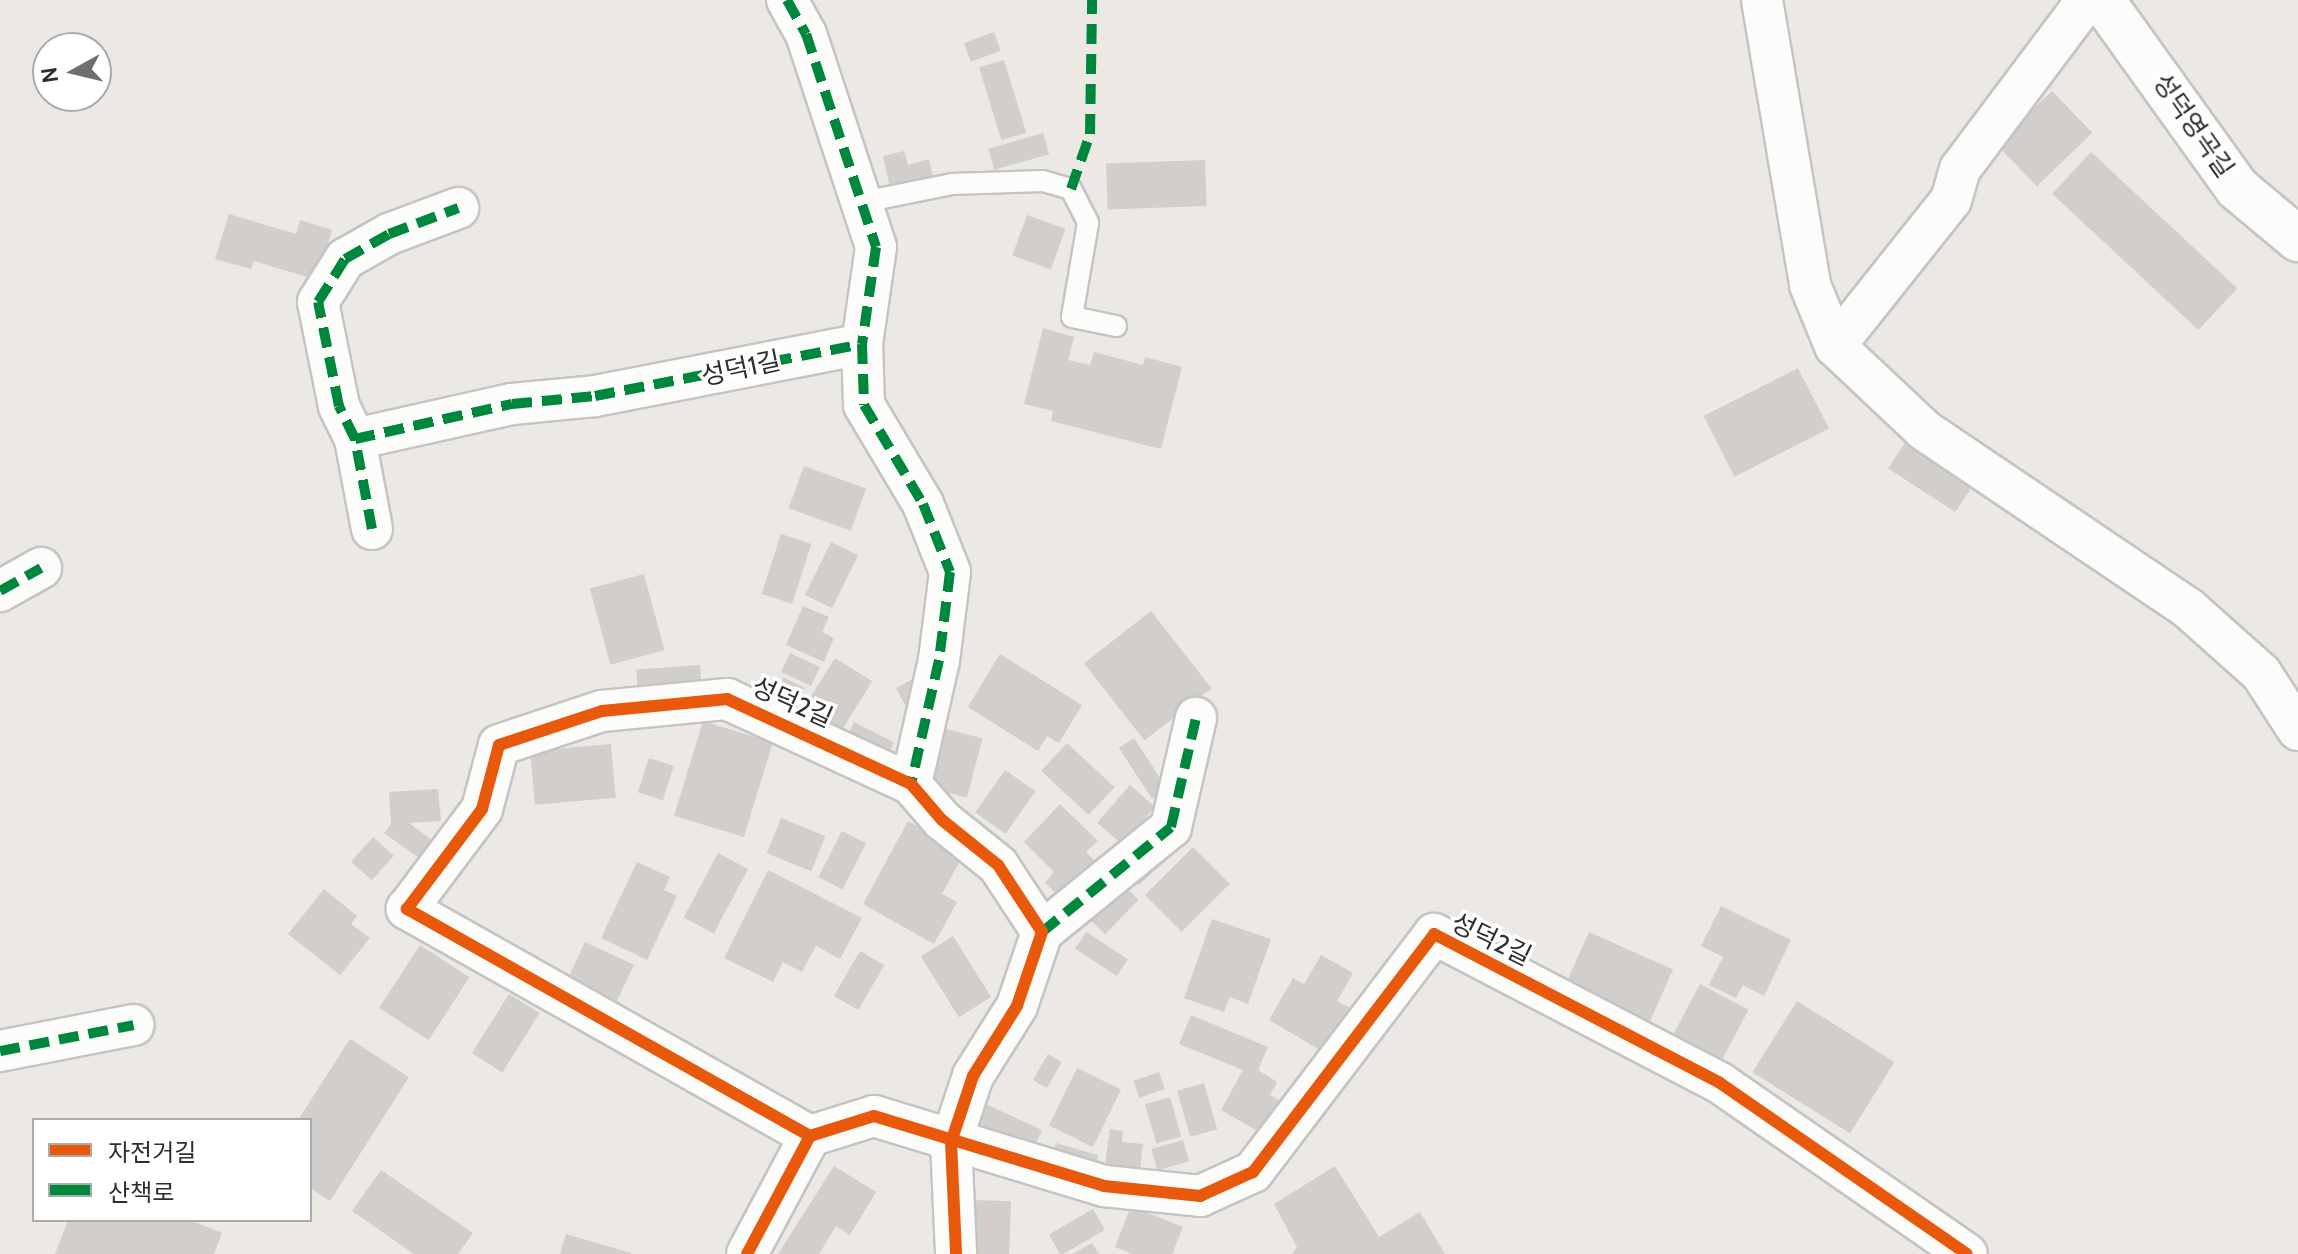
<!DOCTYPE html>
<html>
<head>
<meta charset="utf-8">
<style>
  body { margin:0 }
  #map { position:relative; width:2298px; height:1254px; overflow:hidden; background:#ece8e4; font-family:Cabin,"Noto Sans KR",sans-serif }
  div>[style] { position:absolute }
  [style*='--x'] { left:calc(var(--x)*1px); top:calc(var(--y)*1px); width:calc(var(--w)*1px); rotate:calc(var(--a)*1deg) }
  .building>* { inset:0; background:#d1cecb; transform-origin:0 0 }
  .roads { filter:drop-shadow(2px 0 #c5c4c5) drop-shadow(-2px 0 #c5c4c5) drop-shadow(0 2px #c5c4c5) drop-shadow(0 -2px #c5c4c5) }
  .lane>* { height:20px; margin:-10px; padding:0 10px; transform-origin:10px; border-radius:10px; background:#fcfcfb }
  .street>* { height:40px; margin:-20px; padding:0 20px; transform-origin:20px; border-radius:20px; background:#fcfcfb }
  .secondary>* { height:44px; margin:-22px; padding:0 22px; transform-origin:22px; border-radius:22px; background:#fcfcfb }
  .quiet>* { height:10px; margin-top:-5px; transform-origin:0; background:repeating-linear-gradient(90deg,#00873e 0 20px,transparent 0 30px) }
  .cycleway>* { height:12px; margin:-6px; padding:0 6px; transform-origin:6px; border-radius:6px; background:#e8590c }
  span { translate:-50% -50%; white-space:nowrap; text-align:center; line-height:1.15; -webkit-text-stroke:7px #fff; paint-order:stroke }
  .street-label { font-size:26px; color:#2e2e2e }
  .legend { position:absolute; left:32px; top:1118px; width:280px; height:104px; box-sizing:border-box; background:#fff; border:2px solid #ababab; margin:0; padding:10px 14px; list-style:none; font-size:24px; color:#2e2e2e }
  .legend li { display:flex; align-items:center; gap:16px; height:40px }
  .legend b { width:40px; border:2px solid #ababab }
  .north { position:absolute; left:32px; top:32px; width:80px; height:80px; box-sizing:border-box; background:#fff; border:2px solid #ababab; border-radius:50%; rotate:262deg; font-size:22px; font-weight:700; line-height:32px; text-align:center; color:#2e2e2e }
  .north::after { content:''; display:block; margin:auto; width:28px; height:36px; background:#706f6e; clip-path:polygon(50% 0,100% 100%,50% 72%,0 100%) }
</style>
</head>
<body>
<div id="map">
  <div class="building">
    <div style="left:994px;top:32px;width:20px;height:32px;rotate:70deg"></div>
    <div style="left:1004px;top:60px;width:76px;height:26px;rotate:73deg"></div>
    <div style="left:2052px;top:91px;width:58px;height:77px;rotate:46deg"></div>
    <div style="left:1043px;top:133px;width:22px;height:57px;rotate:74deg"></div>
    <div style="clip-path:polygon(904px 151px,908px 165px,929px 159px,933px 177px,890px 188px,883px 156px)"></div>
    <div style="left:2091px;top:152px;width:200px;height:57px;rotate:43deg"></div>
    <div style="left:1205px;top:160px;width:46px;height:99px;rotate:88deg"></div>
    <div style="clip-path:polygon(229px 214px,296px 234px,300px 220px,332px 230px,317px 280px,254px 261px,251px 269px,215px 259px)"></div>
    <div style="left:1027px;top:215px;width:41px;height:43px;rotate:20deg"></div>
    <div style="clip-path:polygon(1043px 328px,1074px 337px,1068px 360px,1090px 365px,1094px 352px,1143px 365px,1145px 357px,1182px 367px,1161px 449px,1051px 421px,1053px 411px,1024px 404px)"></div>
    <div style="left:1798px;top:368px;width:68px;height:106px;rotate:63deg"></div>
    <div style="left:1910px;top:435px;width:80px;height:40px;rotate:33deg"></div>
    <div style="left:804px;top:466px;width:66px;height:45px;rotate:20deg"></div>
    <div style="left:781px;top:534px;width:32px;height:63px;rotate:18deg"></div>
    <div style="left:831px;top:542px;width:30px;height:59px;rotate:26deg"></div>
    <div style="left:644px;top:574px;width:79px;height:56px;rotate:75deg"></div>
    <div style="clip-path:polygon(803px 606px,829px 617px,822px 632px,834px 638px,824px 662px,786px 645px)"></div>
    <div style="left:1151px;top:611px;width:98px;height:85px;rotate:52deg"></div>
    <div style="left:790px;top:653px;width:33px;height:21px;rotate:25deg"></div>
    <div style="clip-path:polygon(1000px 654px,1082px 705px,1059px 743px,1047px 736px,1038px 751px,968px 707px)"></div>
    <div style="left:835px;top:658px;width:44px;height:67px;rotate:32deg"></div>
    <div style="left:700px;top:665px;width:27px;height:64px;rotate:86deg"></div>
    <div style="clip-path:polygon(783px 677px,805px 688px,792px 716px,776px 708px)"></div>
    <div style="left:911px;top:680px;width:27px;height:17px;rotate:62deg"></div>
    <div style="left:703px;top:721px;width:73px;height:99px;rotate:17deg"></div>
    <div style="left:854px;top:722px;width:45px;height:23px;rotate:27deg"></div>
    <div style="left:943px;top:728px;width:41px;height:61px;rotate:15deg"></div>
    <div style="left:1134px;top:738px;width:61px;height:18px;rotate:57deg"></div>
    <div style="left:1067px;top:743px;width:65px;height:38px;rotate:43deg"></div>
    <div style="left:611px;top:744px;width:54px;height:81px;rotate:85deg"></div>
    <div style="left:649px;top:758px;width:26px;height:36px;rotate:18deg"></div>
    <div style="left:1005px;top:770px;width:37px;height:52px;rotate:35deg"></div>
    <div style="left:1130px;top:785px;width:33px;height:50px;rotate:41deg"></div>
    <div style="clip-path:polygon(438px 789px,441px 821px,409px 823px,432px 840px,419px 858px,384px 833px,391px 824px,389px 792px)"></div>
    <div style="clip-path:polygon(1060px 804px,1098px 841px,1086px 852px,1101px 867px,1066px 903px,1045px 883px,1054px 872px,1024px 842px)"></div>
    <div style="left:781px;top:818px;width:48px;height:38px;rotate:22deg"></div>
    <div style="clip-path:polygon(908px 821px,965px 852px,942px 894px,957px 902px,934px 944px,863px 904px)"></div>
    <div style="left:842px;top:831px;width:27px;height:52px;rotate:27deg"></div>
    <div style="left:373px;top:837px;width:28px;height:33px;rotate:42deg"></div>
    <div style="left:1160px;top:841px;width:18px;height:45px;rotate:47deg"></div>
    <div style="left:1193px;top:847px;width:52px;height:68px;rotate:45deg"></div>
    <div style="left:718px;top:853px;width:34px;height:73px;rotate:28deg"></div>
    <div style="clip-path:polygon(637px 862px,670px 877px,664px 890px,677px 896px,647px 960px,601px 938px)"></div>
    <div style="clip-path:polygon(768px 870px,862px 918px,840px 959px,816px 946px,802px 972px,783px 962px,773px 982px,724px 958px)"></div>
    <div style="left:1117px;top:879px;width:30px;height:48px;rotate:44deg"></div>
    <div style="clip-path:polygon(324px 889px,357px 916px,351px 924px,370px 938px,340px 975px,288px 934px)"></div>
    <div style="clip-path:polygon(1721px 906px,1791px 940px,1764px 996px,1743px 985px,1736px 998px,1709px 985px,1723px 957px,1701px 946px)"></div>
    <div style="clip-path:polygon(1212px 919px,1271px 939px,1248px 1004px,1230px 997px,1224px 1012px,1184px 998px)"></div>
    <div style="left:1086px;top:932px;width:50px;height:20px;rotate:33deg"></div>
    <div style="left:1589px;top:932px;width:92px;height:56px;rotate:24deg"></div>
    <div style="left:953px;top:936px;width:72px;height:38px;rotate:58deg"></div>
    <div style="left:585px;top:942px;width:54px;height:43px;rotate:25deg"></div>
    <div style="left:420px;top:945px;width:59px;height:75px;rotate:33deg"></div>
    <div style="left:860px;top:951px;width:28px;height:52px;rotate:30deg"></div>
    <div style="clip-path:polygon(1321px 955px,1353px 973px,1337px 1001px,1358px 1012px,1332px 1057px,1269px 1020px,1293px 978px,1304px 984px)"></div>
    <div style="left:1700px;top:984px;width:55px;height:60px;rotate:28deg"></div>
    <div style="left:509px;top:994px;width:36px;height:70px;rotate:32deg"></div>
    <div style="left:1797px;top:1001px;width:115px;height:84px;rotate:32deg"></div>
    <div style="clip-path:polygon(1191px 1015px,1268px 1047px,1258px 1070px,1277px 1082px,1270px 1095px,1279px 1100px,1261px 1133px,1221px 1110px,1243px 1070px,1179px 1044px)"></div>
    <div style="clip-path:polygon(350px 1039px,409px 1077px,330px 1201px,310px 1188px,310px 1120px,298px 1120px)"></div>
    <div style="left:1048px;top:1054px;width:16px;height:30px;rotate:30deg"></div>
    <div style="left:1077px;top:1068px;width:49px;height:64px;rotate:26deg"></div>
    <div style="left:1159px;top:1072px;width:18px;height:27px;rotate:71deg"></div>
    <div style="left:1204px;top:1083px;width:48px;height:28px;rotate:74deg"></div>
    <div style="left:1170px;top:1097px;width:41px;height:26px;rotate:74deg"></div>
    <div style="left:986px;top:1104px;width:62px;height:30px;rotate:25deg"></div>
    <div style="clip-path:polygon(1110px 1129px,1123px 1131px,1122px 1142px,1143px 1144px,1139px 1178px,1104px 1173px)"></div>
    <div style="left:1183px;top:1140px;width:22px;height:33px;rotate:74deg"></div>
    <div style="left:1056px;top:1143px;width:44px;height:18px;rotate:16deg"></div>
    <div style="clip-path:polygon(834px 1166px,876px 1192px,850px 1235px,836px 1226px,819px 1254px,778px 1254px)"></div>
    <div style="clip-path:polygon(1335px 1166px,1379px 1237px,1420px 1212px,1445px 1254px,1292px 1254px,1297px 1247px,1274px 1204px)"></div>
    <div style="clip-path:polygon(381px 1170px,473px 1233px,458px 1254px,414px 1254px,352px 1211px)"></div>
    <div style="left:973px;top:1200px;width:38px;height:54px;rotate:2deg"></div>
    <div style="clip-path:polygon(1131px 1206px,1183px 1227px,1172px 1254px,1132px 1254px,1115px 1247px)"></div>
    <div style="left:1093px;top:1209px;width:24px;height:51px;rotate:60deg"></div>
    <div style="clip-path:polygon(68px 1220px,190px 1220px,222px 1233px,214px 1254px,55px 1254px)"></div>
    <div style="clip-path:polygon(566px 1234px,631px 1253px,631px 1254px,560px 1254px)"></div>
    <div style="clip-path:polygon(1092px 1243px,1099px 1254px,1072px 1254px)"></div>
  </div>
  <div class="roads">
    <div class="lane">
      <div style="--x:863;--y:202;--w:91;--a:-11.4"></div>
      <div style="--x:952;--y:184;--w:91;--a:-1.9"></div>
      <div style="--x:1043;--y:181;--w:29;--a:16"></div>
      <div style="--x:1071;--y:189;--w:38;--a:63"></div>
      <div style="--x:1088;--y:223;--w:95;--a:99.7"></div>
      <div style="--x:1072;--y:317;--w:45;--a:11.6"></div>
    </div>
    <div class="street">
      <div style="--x:787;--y:0;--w:39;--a:61"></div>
      <div style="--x:806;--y:34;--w:224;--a:71.8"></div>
      <div style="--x:876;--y:247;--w:98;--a:98.2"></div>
      <div style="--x:862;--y:344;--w:61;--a:88.1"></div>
      <div style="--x:864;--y:405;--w:115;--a:59.2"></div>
      <div style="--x:923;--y:504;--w:73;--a:68.3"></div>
      <div style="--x:950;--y:572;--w:89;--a:97.1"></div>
      <div style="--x:939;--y:660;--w:127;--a:102.7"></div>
      <div style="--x:1762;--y:0;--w:289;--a:80.4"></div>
      <div style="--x:1810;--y:285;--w:66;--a:67.7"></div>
      <div style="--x:2087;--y:0;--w:211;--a:126.9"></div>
      <div style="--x:1960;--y:169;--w:32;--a:106"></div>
      <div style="--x:1951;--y:200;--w:186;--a:128.5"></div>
      <div style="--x:1835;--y:346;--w:122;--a:43.3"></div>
      <div style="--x:1924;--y:430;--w:318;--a:34"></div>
      <div style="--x:2188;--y:608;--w:98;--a:41.7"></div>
      <div style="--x:2261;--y:673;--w:68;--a:57"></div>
      <div style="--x:355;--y:439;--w:37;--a:-116"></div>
      <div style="--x:339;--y:406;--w:106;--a:-101.4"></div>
      <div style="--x:318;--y:302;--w:51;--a:-57.9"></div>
      <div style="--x:345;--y:259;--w:51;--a:-29.6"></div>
      <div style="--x:389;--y:234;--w:74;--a:-20.6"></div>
      <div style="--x:372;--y:529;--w:92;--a:-100.7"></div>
      <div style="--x:355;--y:439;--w:161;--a:-12.6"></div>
      <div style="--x:512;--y:404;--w:83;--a:-5.5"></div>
      <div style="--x:595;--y:396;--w:272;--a:-11"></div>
      <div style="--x:0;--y:591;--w:47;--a:-29.3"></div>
      <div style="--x:1042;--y:932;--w:166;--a:-39.1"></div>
      <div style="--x:1171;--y:827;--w:112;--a:-77.1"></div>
      <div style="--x:0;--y:1051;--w:136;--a:-11"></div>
      <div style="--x:810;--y:1136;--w:463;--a:-150.6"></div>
      <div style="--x:407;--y:909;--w:125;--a:-53.1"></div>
      <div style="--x:482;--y:809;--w:66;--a:-75.1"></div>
      <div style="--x:499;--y:745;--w:108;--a:-18.3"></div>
      <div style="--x:602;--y:711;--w:126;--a:-5.5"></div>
      <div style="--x:727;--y:699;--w:203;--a:24.8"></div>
      <div style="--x:911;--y:784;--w:48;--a:49.3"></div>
      <div style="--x:942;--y:820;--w:72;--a:38.8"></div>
      <div style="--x:998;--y:865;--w:80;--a:56.7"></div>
      <div style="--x:1042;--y:932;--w:78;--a:108.7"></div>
      <div style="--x:1017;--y:1006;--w:83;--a:122.2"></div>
      <div style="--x:973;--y:1076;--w:70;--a:108.4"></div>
      <div style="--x:951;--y:1142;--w:112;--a:87.4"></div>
      <div style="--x:747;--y:1254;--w:134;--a:-61.9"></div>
      <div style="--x:810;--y:1136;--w:67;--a:-17.4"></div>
      <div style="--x:874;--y:1116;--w:240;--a:16.9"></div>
      <div style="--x:1104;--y:1186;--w:97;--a:5.9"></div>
      <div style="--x:1200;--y:1196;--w:58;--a:-24.4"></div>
      <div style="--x:1253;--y:1172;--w:299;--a:-52.7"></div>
      <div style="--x:1434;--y:934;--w:322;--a:27.5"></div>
      <div style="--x:1720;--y:1083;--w:300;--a:34.7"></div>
    </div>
    <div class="secondary">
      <div style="--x:2102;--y:0;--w:231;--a:54.3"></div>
      <div style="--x:2237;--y:188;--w:80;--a:39.9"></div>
    </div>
  </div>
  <div class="quiet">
    <div style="--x:787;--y:0;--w:39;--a:61"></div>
    <div style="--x:806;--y:34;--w:224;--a:71.8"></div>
    <div style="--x:876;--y:247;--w:98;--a:98.2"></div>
    <div style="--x:862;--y:344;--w:61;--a:88.1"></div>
    <div style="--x:864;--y:405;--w:115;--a:59.2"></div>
    <div style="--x:923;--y:504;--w:73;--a:68.3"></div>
    <div style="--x:950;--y:572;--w:89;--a:97.1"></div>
    <div style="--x:939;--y:660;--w:127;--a:102.7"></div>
    <div style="--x:1071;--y:189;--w:58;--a:-70.9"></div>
    <div style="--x:1090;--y:134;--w:134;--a:-89.1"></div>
    <div style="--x:355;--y:439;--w:37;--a:-116"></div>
    <div style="--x:339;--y:406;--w:106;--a:-101.4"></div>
    <div style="--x:318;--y:302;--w:51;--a:-57.9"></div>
    <div style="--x:345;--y:259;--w:51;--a:-29.6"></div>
    <div style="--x:389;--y:234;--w:74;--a:-20.6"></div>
    <div style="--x:372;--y:529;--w:92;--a:-100.7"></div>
    <div style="--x:355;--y:439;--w:161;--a:-12.6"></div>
    <div style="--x:512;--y:404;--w:83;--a:-5.5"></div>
    <div style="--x:595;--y:396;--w:272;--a:-11"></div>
    <div style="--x:0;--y:591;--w:47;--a:-29.3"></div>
    <div style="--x:1042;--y:932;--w:166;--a:-39.1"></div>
    <div style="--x:1171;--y:827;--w:112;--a:-77.1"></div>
    <div style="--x:0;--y:1051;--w:136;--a:-11"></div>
  </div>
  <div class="cycleway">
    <div style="--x:810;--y:1136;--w:463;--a:-150.6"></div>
    <div style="--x:407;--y:909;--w:125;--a:-53.1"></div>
    <div style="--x:482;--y:809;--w:66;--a:-75.1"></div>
    <div style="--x:499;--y:745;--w:108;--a:-18.3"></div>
    <div style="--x:602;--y:711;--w:126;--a:-5.5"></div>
    <div style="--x:727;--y:699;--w:203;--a:24.8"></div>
    <div style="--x:911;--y:784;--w:48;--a:49.3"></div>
    <div style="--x:942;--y:820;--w:72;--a:38.8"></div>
    <div style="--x:998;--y:865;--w:80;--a:56.7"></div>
    <div style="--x:1042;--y:932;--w:78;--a:108.7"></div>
    <div style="--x:1017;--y:1006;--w:83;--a:122.2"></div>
    <div style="--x:973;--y:1076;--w:70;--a:108.4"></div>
    <div style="--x:951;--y:1142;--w:112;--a:87.4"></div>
    <div style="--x:747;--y:1254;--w:134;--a:-61.9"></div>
    <div style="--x:810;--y:1136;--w:67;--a:-17.4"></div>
    <div style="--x:874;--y:1116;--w:240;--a:16.9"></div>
    <div style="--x:1104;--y:1186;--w:97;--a:5.9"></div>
    <div style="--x:1200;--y:1196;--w:58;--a:-24.4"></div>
    <div style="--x:1253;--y:1172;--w:299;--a:-52.7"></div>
    <div style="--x:1434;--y:934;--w:322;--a:27.5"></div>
    <div style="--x:1720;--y:1083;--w:300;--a:34.7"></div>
  </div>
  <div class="street-label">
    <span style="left:2193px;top:126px;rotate:55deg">성덕영곡길</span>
    <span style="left:741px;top:369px;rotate:-12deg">성덕1길</span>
    <span style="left:792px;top:703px;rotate:24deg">성덕2길</span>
    <span style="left:1491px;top:940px;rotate:26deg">성덕2길</span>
  </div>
  <ul class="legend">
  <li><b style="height:10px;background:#e8590c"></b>자전거길</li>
  <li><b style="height:10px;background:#00873e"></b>산책로</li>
  </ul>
  <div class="north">N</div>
</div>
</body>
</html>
